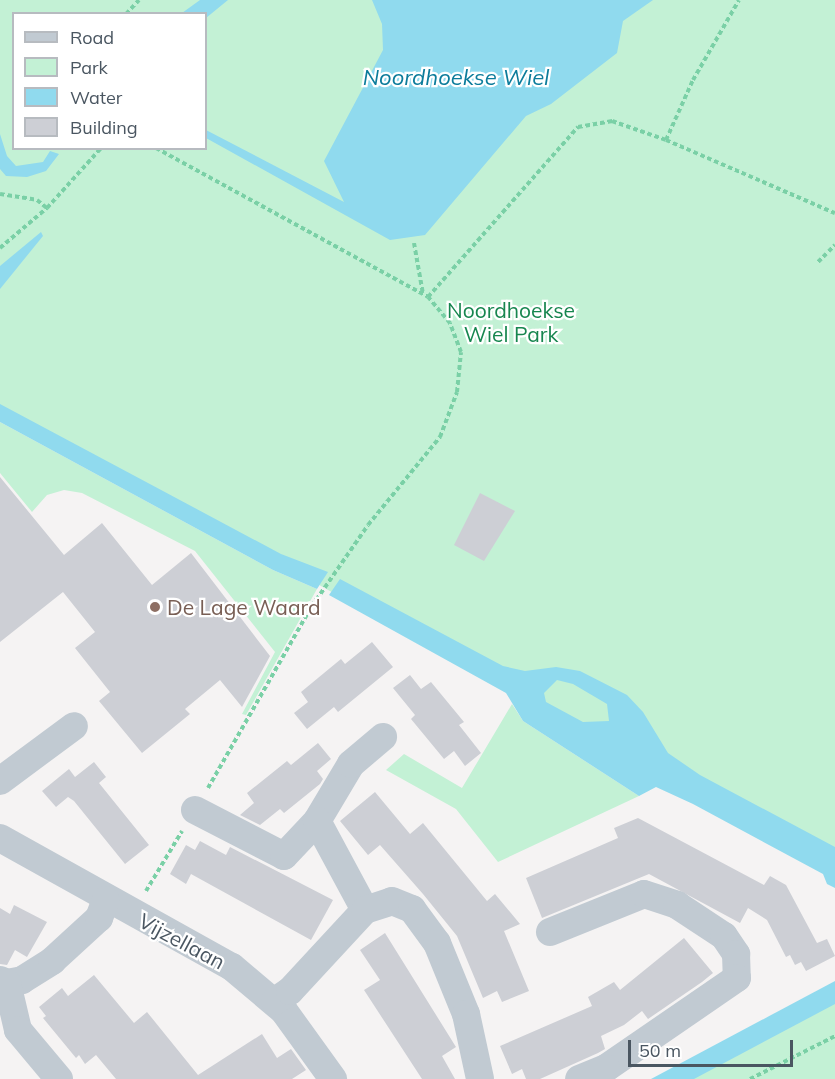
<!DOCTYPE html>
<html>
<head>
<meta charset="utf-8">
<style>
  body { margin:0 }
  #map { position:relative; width:835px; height:1079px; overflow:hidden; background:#f5f3f3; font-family:Mulish,sans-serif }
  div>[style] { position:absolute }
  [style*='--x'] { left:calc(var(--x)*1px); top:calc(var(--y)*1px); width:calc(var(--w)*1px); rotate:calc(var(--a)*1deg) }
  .green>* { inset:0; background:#c3f1d5 }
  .water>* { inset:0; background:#90daee }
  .building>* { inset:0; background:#cdcfd5 }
  .path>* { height:4px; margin-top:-2px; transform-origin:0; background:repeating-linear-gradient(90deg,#7ad0a6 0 4.5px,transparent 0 7.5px) }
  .minor>* { height:28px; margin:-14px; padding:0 14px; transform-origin:14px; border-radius:14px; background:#c1cad2 }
  .dots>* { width:16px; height:16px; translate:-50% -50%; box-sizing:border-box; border:3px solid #fff; border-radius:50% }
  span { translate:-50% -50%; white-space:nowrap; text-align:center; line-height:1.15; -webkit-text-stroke:4.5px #fff; paint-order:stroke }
  .park-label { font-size:21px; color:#17864f }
  .education-label { font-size:21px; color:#785e54 }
  .left { translate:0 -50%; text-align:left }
  .street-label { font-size:21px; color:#4a5661 }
  .water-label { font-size:22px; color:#0c7c9b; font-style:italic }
  .legend { position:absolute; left:12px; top:12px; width:195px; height:138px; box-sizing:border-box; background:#fff; border:2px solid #b7bbc0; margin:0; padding:8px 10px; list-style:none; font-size:18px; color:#4a5661 }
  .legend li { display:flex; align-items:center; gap:12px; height:30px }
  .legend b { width:30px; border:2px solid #b7bbc0 }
  .scale { position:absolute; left:628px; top:1040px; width:165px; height:27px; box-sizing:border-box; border:3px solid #4a5661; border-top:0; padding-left:8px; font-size:18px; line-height:21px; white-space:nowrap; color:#4a5661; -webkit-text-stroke:4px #fff; paint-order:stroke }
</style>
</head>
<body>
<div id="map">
  <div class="green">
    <div style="clip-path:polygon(evenodd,0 0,835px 0,835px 866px,598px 742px,85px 453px,0 410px,0 0,14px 14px,206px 14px,206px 148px,14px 148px,14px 14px)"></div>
    <div style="clip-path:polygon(0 422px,273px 570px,317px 589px,246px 715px,242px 714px,275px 652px,195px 551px,82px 493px,64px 490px,47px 495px,32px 512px,0 473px)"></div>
    <div style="clip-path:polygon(512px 704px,523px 721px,639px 796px,498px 862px,456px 809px,386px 770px,404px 754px,462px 788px)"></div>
    <div style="clip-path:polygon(835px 989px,835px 1079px,667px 1079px)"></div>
  </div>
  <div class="water">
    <div style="clip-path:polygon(200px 0,228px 0,206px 18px,206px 14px,182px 13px)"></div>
    <div style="clip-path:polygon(372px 0,653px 0,623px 21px,617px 53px,551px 104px,526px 116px,425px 235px,390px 240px,206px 138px,206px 130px,344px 202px,324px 161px,383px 50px,382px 24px)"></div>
    <div style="clip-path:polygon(0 134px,7px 156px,16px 166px,43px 162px,50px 151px,59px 154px,46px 171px,27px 177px,6px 176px,0 169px)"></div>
    <div style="clip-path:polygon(41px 232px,43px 236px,0 289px,0 266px)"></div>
    <div style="clip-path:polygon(0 404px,281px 554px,328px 572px,317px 589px,273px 570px,0 422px)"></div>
    <div style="clip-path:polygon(evenodd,340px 579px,503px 666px,525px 671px,556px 667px,580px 671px,627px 695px,643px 712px,668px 753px,700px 775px,835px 847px,835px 888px,827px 884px,823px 874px,693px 804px,656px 787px,639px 796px,523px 721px,506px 693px,329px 595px,340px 579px,557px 680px,573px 684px,607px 704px,609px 721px,583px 722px,546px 702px,544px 693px,557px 680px)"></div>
    <div style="clip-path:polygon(835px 981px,835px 1004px,694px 1079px,651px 1079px)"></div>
  </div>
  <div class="building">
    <div style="clip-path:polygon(0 477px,64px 555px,102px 523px,152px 585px,191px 553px,270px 656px,242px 707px,220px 680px,185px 709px,190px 714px,142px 753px,99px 701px,110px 692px,75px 648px,95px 632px,63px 592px,0 642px)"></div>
    <div style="clip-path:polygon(480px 493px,515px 511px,484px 561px,454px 545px)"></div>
    <div style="clip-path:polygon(372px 642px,393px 667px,338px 712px,334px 707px,307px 729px,294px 713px,308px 702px,301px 692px,341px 659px,345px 664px)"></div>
    <div style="clip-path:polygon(410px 675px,421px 689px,431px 682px,464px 722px,459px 725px,481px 753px,465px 766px,454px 751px,444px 759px,411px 719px,415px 715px,393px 688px)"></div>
    <div style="clip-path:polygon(318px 743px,331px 759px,317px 771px,323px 779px,320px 784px,284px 813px,280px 809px,260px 825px,240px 815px,254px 803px,247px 793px,287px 761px,291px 765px)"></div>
    <div style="clip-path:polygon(94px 762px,106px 777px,99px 783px,149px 845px,125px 864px,74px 801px,68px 797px,56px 807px,42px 791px,69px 769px,75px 777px)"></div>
    <div style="clip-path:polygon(375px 792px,410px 834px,423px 823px,487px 901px,495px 894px,520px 924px,504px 931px,529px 991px,502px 1002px,497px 991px,483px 998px,457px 936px,423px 894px,380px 845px,368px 855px,340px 821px)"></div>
    <div style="clip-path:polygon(638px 818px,764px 885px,770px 876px,786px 885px,817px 943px,827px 939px,835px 956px,806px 971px,801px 962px,795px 965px,790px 955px,786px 957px,767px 920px,748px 908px,740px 923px,649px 874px,542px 918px,526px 878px,618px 838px,614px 828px)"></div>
    <div style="clip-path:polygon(200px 841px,226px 855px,230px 847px,333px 900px,311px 940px,191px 874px,186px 884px,170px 874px,186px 845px,195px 850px)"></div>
    <div style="clip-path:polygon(14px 905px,47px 922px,27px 957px,15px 950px,7px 965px,0 964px,0 908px,10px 914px)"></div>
    <div style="clip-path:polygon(385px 933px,456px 1047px,442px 1056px,455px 1079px,422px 1079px,364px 990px,380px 980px,360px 950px)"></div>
    <div style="clip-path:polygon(684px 938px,713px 973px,702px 982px,648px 1019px,642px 1011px,624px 1025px,601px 1036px,605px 1049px,598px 1053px,540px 1079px,526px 1079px,522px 1069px,512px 1074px,500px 1046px,592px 1006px,588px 997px,614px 982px,620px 990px)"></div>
    <div style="clip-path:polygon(94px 975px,134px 1023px,147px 1012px,198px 1075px,262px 1034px,277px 1058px,291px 1049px,306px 1070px,292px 1079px,116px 1079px,96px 1055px,85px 1064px,79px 1055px,76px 1058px,43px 1018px,46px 1016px,39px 1007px,62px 988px,68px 996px)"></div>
  </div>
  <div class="path">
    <div style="--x:126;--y:14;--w:19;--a:-47"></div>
    <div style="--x:666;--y:140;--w:66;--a:-65.8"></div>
    <div style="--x:693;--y:80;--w:92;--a:-60.1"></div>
    <div style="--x:156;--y:148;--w:310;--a:28.7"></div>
    <div style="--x:428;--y:297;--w:227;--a:-48.6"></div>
    <div style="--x:578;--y:127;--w:35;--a:-10"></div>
    <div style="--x:612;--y:121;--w:57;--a:19.4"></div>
    <div style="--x:666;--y:140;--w:184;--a:23.4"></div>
    <div style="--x:0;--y:194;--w:37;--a:9"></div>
    <div style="--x:37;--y:200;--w:13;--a:39"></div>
    <div style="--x:414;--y:243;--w:52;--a:80"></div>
    <div style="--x:0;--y:248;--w:62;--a:-40.4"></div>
    <div style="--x:47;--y:208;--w:81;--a:-48"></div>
    <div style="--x:818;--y:262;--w:24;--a:-45"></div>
    <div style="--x:208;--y:788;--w:210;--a:-60.3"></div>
    <div style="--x:312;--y:606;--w:98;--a:-55.3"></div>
    <div style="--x:368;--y:525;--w:114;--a:-50.7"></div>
    <div style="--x:440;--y:437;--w:48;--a:-69.3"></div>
    <div style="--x:457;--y:392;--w:40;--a:-84.3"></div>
    <div style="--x:461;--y:352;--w:31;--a:-111"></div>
    <div style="--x:450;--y:323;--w:34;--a:-130"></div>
    <div style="--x:146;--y:891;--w:70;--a:-59"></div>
    <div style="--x:750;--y:1079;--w:95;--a:-26.8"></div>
  </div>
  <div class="minor">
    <div style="--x:0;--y:781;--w:92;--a:-36.6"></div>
    <div style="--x:195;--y:810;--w:100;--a:27.3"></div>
    <div style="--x:284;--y:856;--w:48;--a:-46.7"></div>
    <div style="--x:317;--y:821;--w:66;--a:-59.2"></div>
    <div style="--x:351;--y:764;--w:42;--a:-40.2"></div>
    <div style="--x:317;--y:821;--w:101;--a:61.7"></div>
    <div style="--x:0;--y:838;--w:265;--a:29.1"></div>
    <div style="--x:232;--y:967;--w:68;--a:40.2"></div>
    <div style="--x:284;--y:1011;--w:84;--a:54.2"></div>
    <div style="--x:550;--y:932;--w:101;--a:-22"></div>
    <div style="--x:644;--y:894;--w:35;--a:18"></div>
    <div style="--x:677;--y:905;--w:56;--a:33.4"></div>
    <div style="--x:724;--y:936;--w:22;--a:56"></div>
    <div style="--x:736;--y:954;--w:24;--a:88"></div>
    <div style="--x:737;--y:978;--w:159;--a:145.5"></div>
    <div style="--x:606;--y:1068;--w:29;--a:158"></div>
    <div style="--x:0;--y:980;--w:8;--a:23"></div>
    <div style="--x:7;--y:983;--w:15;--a:-11"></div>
    <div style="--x:22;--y:980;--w:36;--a:-32"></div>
    <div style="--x:52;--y:961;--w:64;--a:-42.5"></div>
    <div style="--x:99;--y:918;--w:19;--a:-69"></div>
    <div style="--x:7;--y:983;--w:48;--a:76.8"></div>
    <div style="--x:18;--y:1030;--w:64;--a:50.1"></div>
    <div style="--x:275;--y:1001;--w:18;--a:-34"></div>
    <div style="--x:290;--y:991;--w:110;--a:-47.2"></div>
    <div style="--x:365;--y:910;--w:28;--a:-18"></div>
    <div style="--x:392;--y:901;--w:22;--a:22"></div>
    <div style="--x:412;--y:909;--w:42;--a:53.7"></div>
    <div style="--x:437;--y:943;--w:77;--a:67.8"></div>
    <div style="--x:466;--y:1014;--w:66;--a:77.8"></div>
  </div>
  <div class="dots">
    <div style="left:155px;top:607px;background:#8d6e63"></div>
  </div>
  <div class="park-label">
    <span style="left:511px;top:322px">Noordhoekse<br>Wiel Park</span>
  </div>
  <div class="education-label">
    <span class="left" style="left:167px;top:607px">De Lage Waard</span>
  </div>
  <div class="street-label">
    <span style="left:182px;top:941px;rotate:28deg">Vijzellaan</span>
  </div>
  <div class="water-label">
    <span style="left:456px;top:78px">Noordhoekse Wiel</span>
  </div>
  <ul class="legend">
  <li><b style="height:8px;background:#c1cad2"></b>Road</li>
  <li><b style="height:16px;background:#c3f1d5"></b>Park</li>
  <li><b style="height:16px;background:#90daee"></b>Water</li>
  <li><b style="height:16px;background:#cdcfd5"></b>Building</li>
  </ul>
  <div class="scale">50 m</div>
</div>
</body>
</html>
